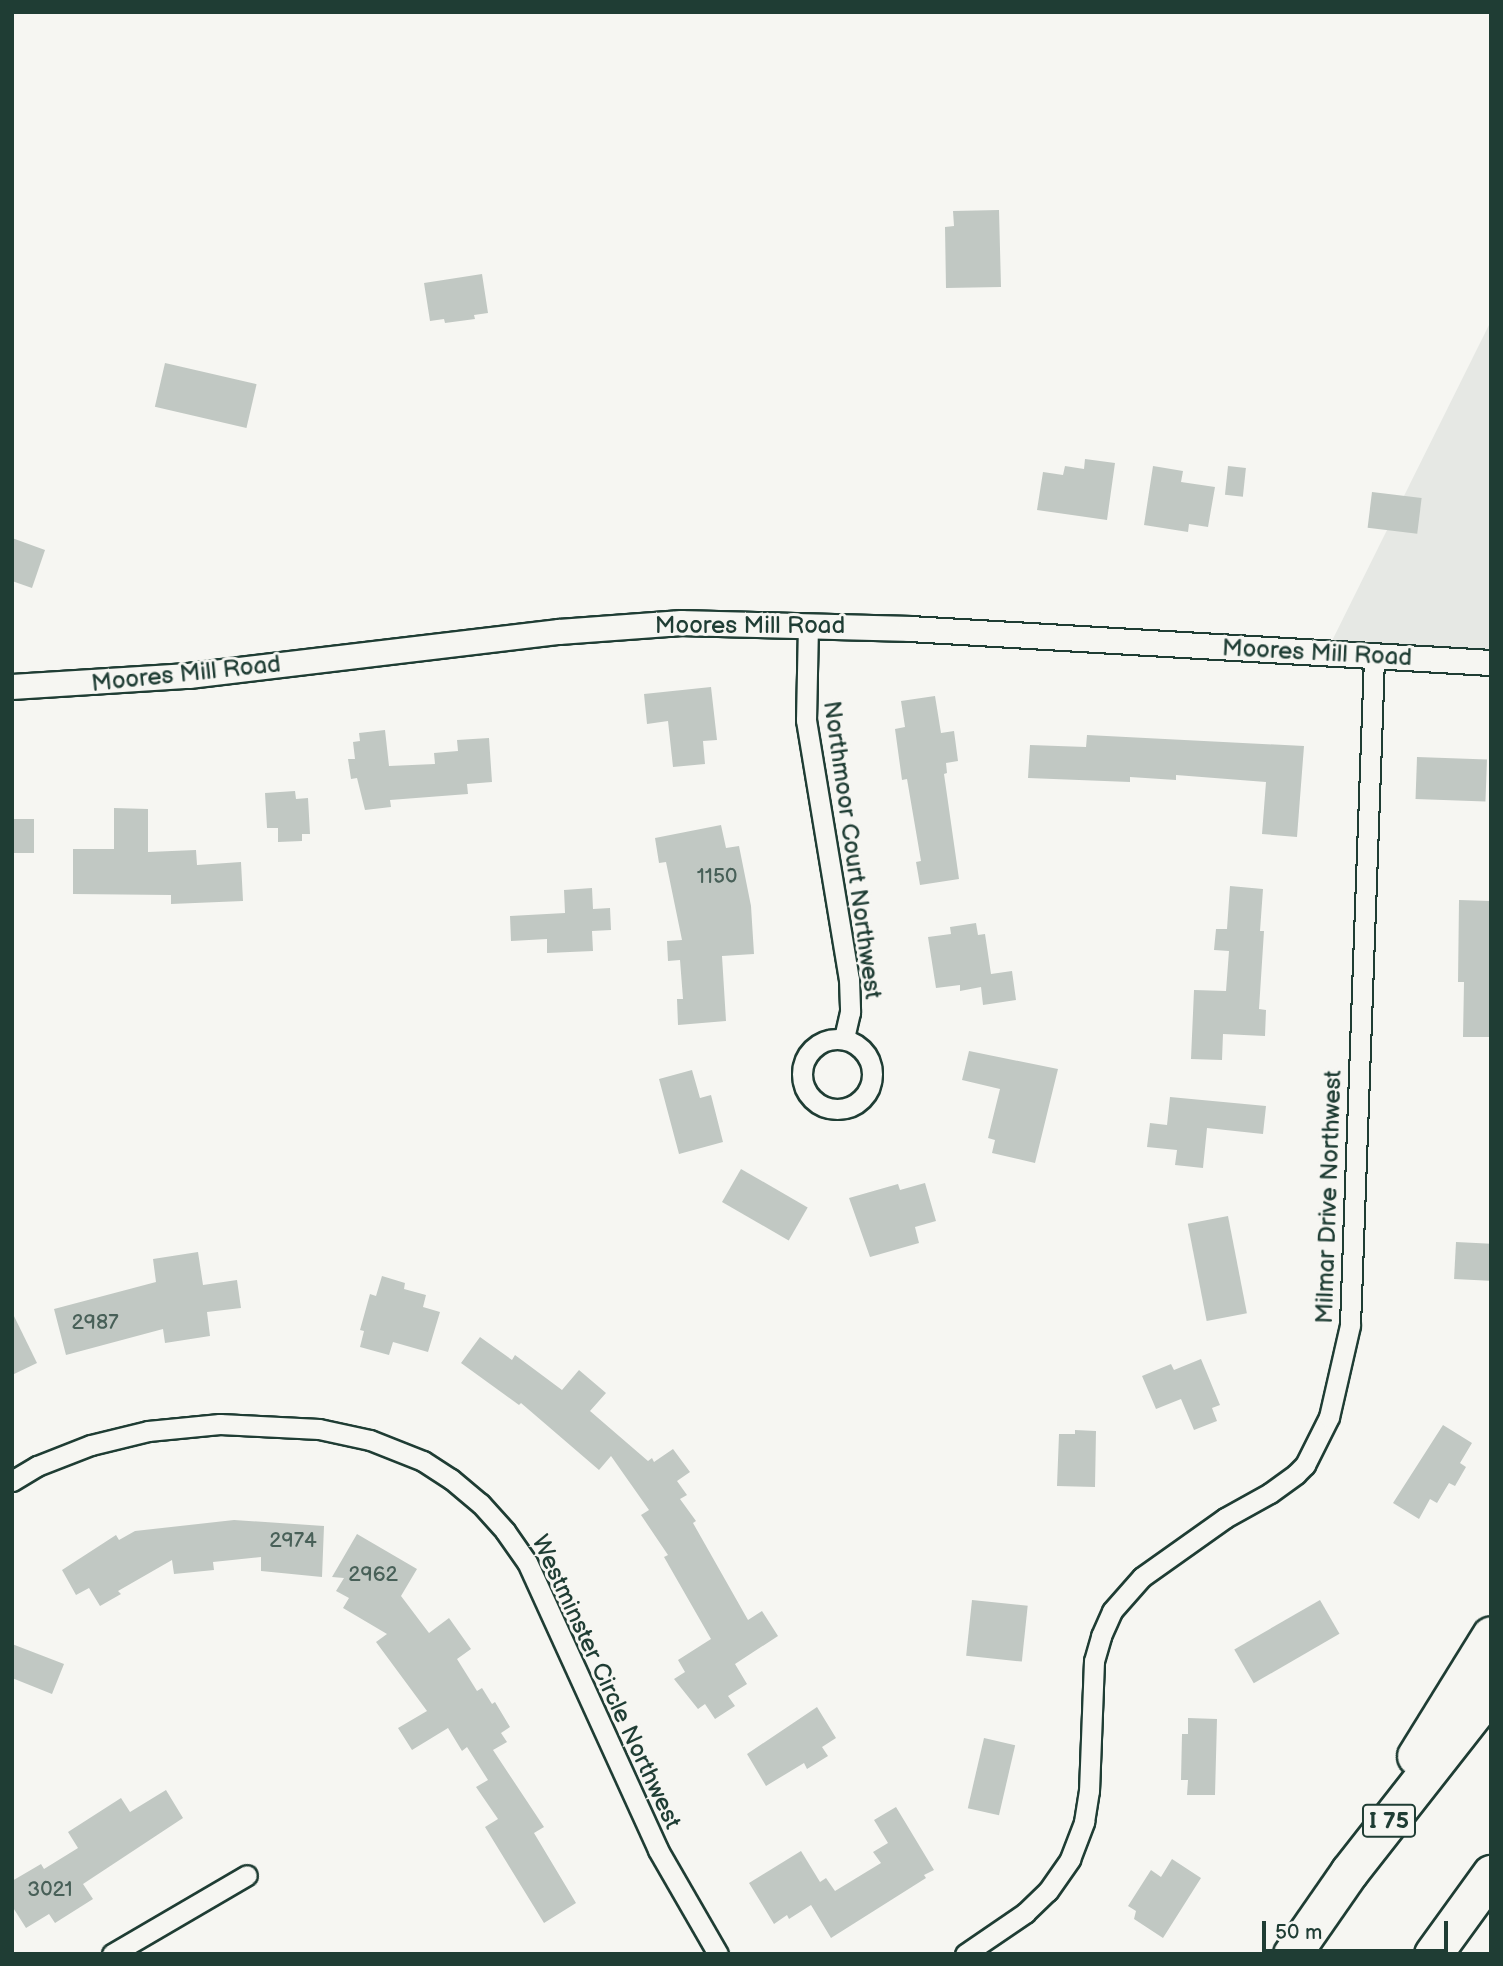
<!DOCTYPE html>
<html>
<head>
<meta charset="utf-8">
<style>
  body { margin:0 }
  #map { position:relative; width:1503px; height:1966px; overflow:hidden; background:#f6f6f2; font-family:"Balsamiq Sans",sans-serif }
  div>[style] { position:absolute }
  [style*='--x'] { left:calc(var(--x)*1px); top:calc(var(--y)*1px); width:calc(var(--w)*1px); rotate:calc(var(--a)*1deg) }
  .built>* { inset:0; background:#e6e8e4 }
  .building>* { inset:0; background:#c1c8c3; transform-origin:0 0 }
  .roads { filter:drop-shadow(2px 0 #1f3d34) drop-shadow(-2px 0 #1f3d34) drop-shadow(0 2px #1f3d34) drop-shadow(0 -2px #1f3d34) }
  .minor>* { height:19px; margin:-9.5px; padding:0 9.5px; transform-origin:9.5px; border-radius:9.5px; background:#f6f6f2 }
  .minor>.ring { margin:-9.5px; padding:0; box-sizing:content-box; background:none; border:19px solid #f6f6f2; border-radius:50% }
  .tertiary>* { height:24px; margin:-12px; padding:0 12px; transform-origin:12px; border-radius:12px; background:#f6f6f2 }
  .motorway>* { height:37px; margin:-18.5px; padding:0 18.5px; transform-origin:18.5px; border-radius:18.5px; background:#f6f6f2 }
  span { translate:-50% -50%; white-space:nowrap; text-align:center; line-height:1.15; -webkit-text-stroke:6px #f6f6f2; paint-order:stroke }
  .number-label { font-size:21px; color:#486058 }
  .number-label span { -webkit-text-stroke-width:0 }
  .shield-label span { padding:2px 5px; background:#f6f6f2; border:2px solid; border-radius:5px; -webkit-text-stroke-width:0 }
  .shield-label { font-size:23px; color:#1f3d34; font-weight:700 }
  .street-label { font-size:24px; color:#1f3d34 }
  .frame { position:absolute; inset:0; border:14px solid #1f3d34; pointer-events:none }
  .scale { position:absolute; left:1262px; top:1921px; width:186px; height:32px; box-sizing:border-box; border:4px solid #1f3d34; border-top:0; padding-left:9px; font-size:21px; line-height:24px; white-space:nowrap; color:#1f3d34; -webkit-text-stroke:5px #f6f6f2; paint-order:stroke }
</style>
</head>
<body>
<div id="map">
  <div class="built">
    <div style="clip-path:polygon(1491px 321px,1491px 675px,1320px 665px,1391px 522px)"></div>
  </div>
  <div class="building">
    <div style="clip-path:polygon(999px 210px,1001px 287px,946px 288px,945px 227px,954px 226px,953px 211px)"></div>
    <div style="clip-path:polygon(482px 274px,488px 313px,474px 315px,475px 319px,445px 323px,444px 319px,430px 321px,424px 283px)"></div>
    <div style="left:165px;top:363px;width:94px;height:45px;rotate:13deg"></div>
    <div style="clip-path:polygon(1085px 459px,1115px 463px,1107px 520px,1037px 510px,1043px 472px,1063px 475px,1065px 466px,1084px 469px)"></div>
    <div style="clip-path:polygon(1153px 466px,1183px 471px,1181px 482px,1215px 487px,1208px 527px,1189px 524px,1188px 532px,1144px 525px)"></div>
    <div style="left:1228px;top:466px;width:18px;height:29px;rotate:6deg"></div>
    <div style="left:1372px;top:492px;width:50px;height:36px;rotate:7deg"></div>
    <div style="clip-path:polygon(12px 538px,45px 550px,32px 588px,12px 581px)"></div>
    <div style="clip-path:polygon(711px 687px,717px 740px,703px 741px,705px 764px,673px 767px,668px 721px,647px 724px,644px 694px)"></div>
    <div style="clip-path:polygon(935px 696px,941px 733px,954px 731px,958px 761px,946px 763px,947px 773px,944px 774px,959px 879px,920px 885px,916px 862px,921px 861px,907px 779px,902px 780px,895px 729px,905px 727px,901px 701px)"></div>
    <div style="clip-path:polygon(385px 730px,389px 766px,435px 764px,434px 753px,458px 751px,457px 740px,489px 738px,492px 782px,467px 784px,468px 794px,390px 800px,391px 807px,365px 810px,357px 778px,351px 779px,348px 759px,355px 759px,353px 742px,360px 741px,359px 733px)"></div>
    <div style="clip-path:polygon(1087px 735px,1304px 746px,1297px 837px,1262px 834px,1266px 782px,1176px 775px,1176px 780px,1130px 777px,1130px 782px,1028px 778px,1030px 745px,1086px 747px)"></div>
    <div style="left:1417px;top:757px;width:70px;height:42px;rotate:2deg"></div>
    <div style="clip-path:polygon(295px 791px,296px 799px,308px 798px,310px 834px,302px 834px,302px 841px,278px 842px,278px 828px,267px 828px,265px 793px)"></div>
    <div style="clip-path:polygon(114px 808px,148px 809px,148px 852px,196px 850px,197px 865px,241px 862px,243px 901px,171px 904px,171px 895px,73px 894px,73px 849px,114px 849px)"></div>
    <div style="left:12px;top:819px;width:22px;height:34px"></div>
    <div style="clip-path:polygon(721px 825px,726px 848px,739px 846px,751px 906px,754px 954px,722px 956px,726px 1021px,678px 1025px,677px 999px,683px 999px,680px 960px,668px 961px,667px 941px,682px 940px,666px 862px,659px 863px,655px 838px)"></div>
    <div style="clip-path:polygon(1230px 886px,1263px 889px,1260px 931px,1264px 931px,1259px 1009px,1266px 1010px,1265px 1036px,1223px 1034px,1222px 1060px,1191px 1059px,1194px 990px,1226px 991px,1229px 951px,1214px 950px,1216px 929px,1227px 929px)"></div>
    <div style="clip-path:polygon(592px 888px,593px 909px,610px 908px,611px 930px,592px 931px,593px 951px,547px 953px,547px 939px,511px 941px,510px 916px,565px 913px,564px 890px)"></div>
    <div style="clip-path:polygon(1459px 900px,1491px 901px,1491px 1037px,1463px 1037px,1464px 982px,1458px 982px)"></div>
    <div style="clip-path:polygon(976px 923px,978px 935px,985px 934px,991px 974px,1012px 971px,1016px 1000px,983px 1005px,981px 987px,960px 991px,960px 985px,936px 988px,928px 937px,951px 934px,950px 927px)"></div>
    <div style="clip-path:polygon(969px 1051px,1058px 1069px,1035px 1163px,992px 1153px,995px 1140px,988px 1138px,1000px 1089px,962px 1080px)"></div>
    <div style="clip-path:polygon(692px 1070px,700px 1098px,711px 1095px,723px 1142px,679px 1154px,659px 1079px)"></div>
    <div style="clip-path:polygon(1170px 1097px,1266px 1106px,1263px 1134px,1207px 1128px,1203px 1168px,1175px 1165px,1177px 1150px,1147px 1147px,1150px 1123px,1167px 1125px)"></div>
    <div style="left:741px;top:1169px;width:77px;height:38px;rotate:30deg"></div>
    <div style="clip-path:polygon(925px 1183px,936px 1221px,915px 1227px,919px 1243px,870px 1257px,849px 1198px,898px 1184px,900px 1190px)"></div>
    <div style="left:1228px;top:1216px;width:99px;height:41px;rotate:79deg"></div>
    <div style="left:1456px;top:1242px;width:35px;height:37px;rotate:3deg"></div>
    <div style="clip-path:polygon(198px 1252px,203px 1285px,237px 1280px,241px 1308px,207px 1312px,210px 1336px,165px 1343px,163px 1329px,66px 1355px,54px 1309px,156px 1282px,153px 1259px)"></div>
    <div style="clip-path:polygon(382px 1276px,405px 1283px,404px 1289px,426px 1295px,423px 1307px,440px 1312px,428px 1352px,393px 1342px,389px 1355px,360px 1347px,364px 1331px,360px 1330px,370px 1294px,376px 1296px)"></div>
    <div style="clip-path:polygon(12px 1312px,37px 1363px,12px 1375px)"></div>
    <div style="clip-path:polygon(480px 1337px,512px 1360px,515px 1355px,562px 1390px,579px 1370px,606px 1393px,590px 1411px,648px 1461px,652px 1458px,654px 1462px,673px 1449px,690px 1472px,677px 1481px,687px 1495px,680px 1499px,696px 1521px,693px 1523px,748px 1620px,762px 1611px,778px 1636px,735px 1664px,747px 1684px,728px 1696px,735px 1706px,715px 1719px,705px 1704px,698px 1709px,674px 1679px,685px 1672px,678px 1660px,711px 1639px,664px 1557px,668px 1555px,641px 1515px,649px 1510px,611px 1456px,599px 1470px,521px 1403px,519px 1405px,461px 1363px)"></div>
    <div style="clip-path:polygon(1201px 1359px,1220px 1405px,1212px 1408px,1217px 1421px,1194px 1430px,1181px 1399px,1156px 1409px,1142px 1376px,1171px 1364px,1174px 1370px)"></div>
    <div style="clip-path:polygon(1443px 1425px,1472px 1443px,1460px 1463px,1466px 1467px,1455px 1486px,1449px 1483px,1437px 1503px,1430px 1499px,1419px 1519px,1393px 1503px)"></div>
    <div style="clip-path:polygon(1075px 1430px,1096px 1431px,1095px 1487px,1057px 1486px,1059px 1434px,1075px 1434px)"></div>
    <div style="clip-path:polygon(234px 1520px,324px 1526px,322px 1577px,261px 1571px,261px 1557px,213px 1562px,214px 1570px,174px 1574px,172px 1560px,118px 1591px,121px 1594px,100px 1606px,89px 1588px,76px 1595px,62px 1570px,116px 1535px,119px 1540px,135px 1531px)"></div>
    <div style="clip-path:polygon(357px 1534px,417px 1569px,401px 1596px,429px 1633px,449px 1618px,471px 1649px,457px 1659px,477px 1691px,482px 1688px,492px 1704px,495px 1702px,510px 1727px,501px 1733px,507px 1742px,493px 1750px,544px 1827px,534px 1833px,576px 1903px,544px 1923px,485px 1827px,498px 1819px,476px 1787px,488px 1780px,467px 1747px,462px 1751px,448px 1728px,412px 1750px,398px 1728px,427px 1711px,376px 1642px,387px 1634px,343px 1608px,349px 1598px,336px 1591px,344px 1578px,332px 1577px)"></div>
    <div style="left:972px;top:1600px;width:56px;height:56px;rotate:6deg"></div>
    <div style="left:1320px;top:1600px;width:39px;height:99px;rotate:60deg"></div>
    <div style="clip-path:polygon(12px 1644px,64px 1664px,52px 1694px,12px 1678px)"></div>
    <div style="clip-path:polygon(817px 1707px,836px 1738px,822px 1747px,828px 1756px,807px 1769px,804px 1763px,766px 1786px,747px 1754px)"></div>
    <div style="clip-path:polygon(1188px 1718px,1217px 1719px,1215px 1795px,1187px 1795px,1188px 1780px,1181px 1780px,1182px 1734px,1188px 1734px)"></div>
    <div style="left:984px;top:1738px;width:32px;height:72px;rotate:13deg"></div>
    <div style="clip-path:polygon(166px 1790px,183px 1818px,83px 1884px,93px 1899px,55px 1923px,49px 1914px,26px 1928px,12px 1906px,12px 1881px,41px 1864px,44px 1869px,78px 1848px,68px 1832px,121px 1798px,130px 1812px)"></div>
    <div style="clip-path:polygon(896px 1807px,934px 1870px,924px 1875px,926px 1878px,831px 1938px,811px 1905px,789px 1919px,787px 1915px,774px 1924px,749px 1883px,801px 1851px,820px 1882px,826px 1878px,835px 1891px,881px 1863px,873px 1852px,888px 1843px,874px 1820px)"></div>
    <div style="clip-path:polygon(1172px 1859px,1201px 1878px,1163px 1938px,1134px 1919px,1136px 1911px,1128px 1906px,1151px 1870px,1161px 1877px)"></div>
  </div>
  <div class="roads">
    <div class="minor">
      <div style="--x:808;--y:625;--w:95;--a:91.2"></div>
      <div style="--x:806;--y:720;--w:263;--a:80.6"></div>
      <div style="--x:849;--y:979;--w:33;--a:88"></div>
      <div style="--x:850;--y:1012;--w:28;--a:103"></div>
      <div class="ring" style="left:802px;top:1039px;width:51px;height:51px"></div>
      <div style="--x:12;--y:1481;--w:29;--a:-31"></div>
      <div style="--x:37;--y:1466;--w:58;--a:-21.3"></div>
      <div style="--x:91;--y:1445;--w:59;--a:-13.8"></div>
      <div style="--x:148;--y:1431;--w:72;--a:-5.6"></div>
      <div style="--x:220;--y:1424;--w:99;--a:2.9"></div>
      <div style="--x:319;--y:1429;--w:52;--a:12.2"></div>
      <div style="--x:370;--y:1440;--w:57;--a:21.6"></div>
      <div style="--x:423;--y:1461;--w:33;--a:33"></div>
      <div style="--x:451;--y:1479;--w:38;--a:40"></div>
      <div style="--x:480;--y:1503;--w:38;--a:48"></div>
      <div style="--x:505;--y:1531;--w:38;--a:55"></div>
      <div style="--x:527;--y:1562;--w:316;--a:65.5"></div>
      <div style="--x:658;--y:1850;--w:120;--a:60"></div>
      <div style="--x:112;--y:1954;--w:156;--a:-30.3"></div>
      <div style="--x:965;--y:1954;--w:73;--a:-34.3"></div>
      <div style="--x:1025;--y:1913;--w:32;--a:-44"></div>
      <div style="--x:1048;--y:1891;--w:39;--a:-55"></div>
      <div style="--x:1070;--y:1859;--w:40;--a:-69"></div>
      <div style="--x:1084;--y:1822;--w:31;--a:-81"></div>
      <div style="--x:1089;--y:1791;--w:130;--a:-87.8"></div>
      <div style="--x:1094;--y:1661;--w:26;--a:-74"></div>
      <div style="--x:1101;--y:1636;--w:27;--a:-66"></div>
      <div style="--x:1112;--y:1611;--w:45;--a:-48.6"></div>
      <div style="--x:1142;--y:1577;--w:102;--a:-35.4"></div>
      <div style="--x:1225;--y:1518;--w:51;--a:-29.1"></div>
      <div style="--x:1270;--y:1493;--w:32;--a:-36"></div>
      <div style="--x:1296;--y:1474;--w:13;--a:-45"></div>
      <div style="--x:1305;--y:1465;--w:54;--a:-63.4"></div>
      <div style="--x:1329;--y:1417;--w:94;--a:-77.1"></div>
      <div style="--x:1350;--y:1325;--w:668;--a:-87.94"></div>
    </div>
    <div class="tertiary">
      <div style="--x:12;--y:687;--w:177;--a:-3.6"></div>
      <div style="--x:189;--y:676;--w:373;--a:-6.8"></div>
      <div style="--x:559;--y:632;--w:123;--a:-4.2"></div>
      <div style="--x:682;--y:623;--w:228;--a:1.5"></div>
      <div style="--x:910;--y:629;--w:582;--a:3.35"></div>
    </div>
    <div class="motorway">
      <div style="--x:1416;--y:1756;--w:142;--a:-58.2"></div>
      <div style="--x:1292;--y:1954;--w:100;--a:-55.2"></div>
      <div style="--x:1349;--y:1872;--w:230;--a:-51.9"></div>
      <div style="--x:1433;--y:1954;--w:99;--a:-54.1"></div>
    </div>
  </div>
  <div class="number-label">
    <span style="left:717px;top:877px">1150</span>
    <span style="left:95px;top:1323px">2987</span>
    <span style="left:293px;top:1541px">2974</span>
    <span style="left:373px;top:1575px">2962</span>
    <span style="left:50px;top:1890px">3021</span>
  </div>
  <div class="shield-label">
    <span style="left:1389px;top:1821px">I 75</span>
  </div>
  <div class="street-label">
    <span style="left:750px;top:626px">Moores Mill Road</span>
    <span style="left:1317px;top:653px;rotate:3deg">Moores Mill Road</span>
    <span style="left:186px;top:674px;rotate:-6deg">Moores Mill Road</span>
    <span style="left:852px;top:850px;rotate:82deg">Northmoor Court Northwest</span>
    <span style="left:1329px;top:1197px;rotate:-88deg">Milmar Drive Northwest</span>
    <span style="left:606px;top:1682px;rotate:65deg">Westminster Circle Northwest</span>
  </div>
  <div class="frame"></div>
  <div class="scale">50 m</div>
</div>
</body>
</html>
